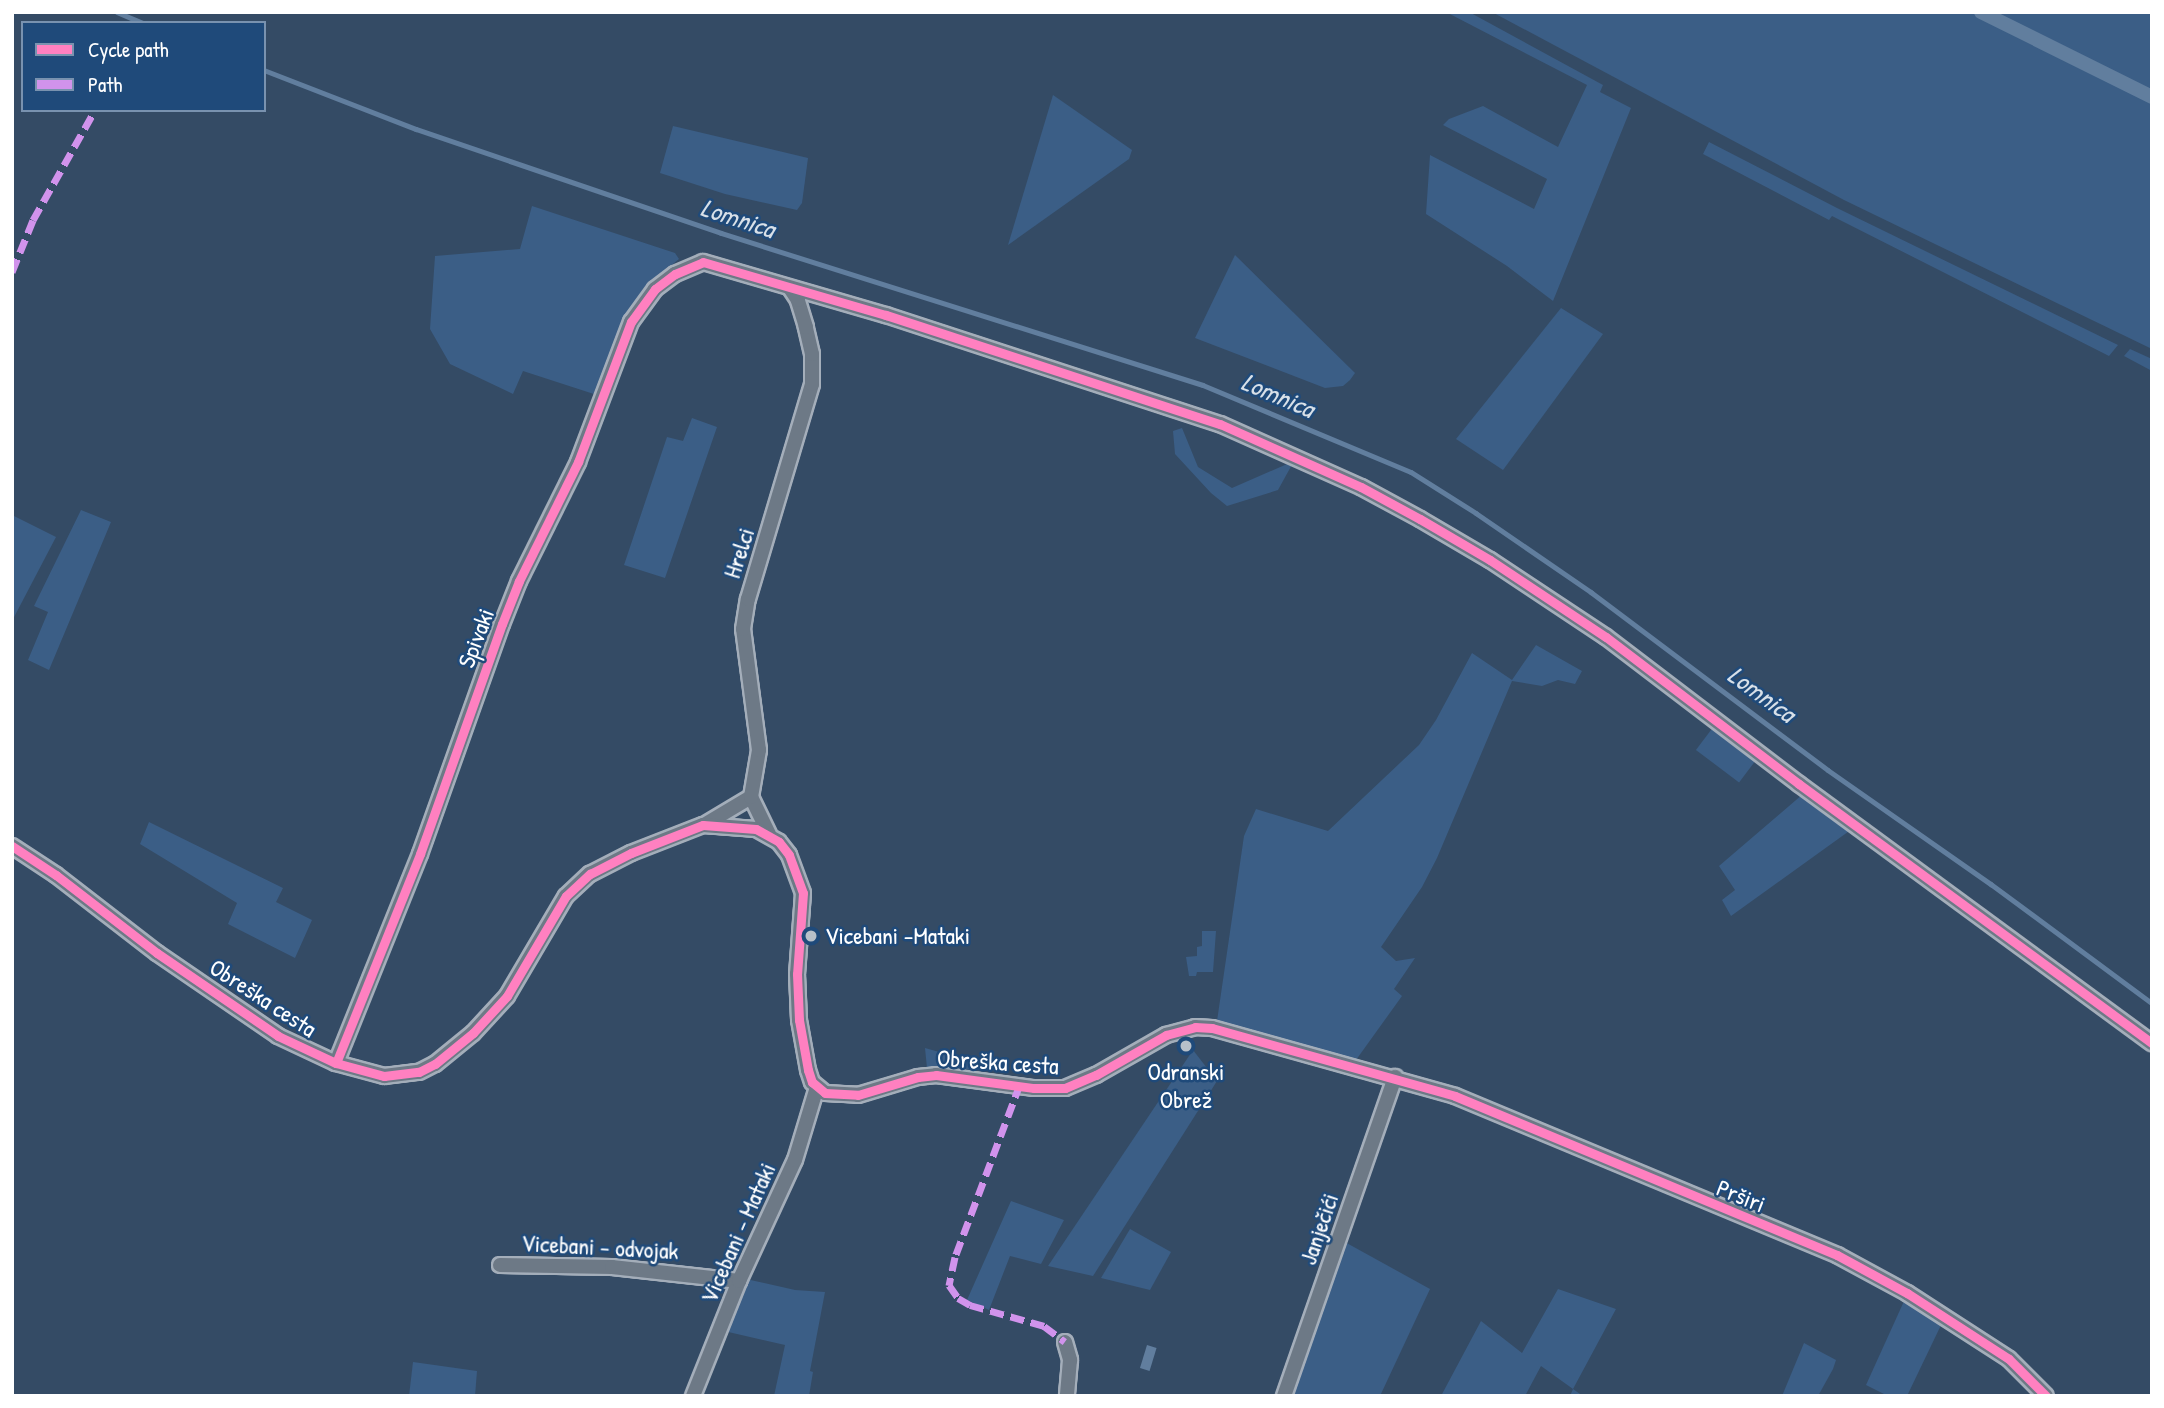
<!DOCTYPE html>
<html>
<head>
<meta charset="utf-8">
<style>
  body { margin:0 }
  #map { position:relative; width:2164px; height:1408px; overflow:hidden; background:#344b65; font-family:"Patrick Hand",sans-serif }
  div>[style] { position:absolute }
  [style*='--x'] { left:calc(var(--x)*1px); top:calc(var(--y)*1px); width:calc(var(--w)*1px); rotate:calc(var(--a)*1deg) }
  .green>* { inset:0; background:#3b5e86; transform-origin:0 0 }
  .water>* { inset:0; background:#617e9e; transform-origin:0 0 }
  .stream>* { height:4.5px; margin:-2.25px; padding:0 2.25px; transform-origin:2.25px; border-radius:2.25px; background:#617e9e }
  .canal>* { height:14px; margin:-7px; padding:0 7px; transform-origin:7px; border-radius:7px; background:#617e9e }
  .roads { filter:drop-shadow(2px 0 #a4aeba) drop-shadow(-2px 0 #a4aeba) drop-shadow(0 2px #a4aeba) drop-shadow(0 -2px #a4aeba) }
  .minor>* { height:14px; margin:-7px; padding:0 7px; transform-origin:7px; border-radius:7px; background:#6d7986 }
  .quiet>* { height:7px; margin-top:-3.5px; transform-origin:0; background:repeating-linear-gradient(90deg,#d193ec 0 14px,transparent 0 21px) }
  .cycleway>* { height:9px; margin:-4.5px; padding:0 4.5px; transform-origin:4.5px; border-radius:4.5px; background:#ff80c0 }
  .dots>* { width:19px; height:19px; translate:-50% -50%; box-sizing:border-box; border:4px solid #1f4a7a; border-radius:50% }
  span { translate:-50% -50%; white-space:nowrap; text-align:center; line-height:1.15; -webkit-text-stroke:5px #1f4a7a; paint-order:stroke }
  .street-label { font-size:24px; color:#fff }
  .poi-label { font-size:24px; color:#fff }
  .left { translate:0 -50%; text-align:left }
  .water-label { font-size:26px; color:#d8e0e8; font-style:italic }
  .frame { position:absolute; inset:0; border:14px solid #fff; pointer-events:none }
  .legend { position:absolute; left:21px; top:21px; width:245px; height:91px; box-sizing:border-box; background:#1f4a7a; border:2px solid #7992af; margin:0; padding:9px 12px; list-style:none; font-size:21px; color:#fff }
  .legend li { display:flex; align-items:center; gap:14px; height:35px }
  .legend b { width:35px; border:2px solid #7992af }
</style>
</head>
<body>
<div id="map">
  <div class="green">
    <div style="clip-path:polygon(1446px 12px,1469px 12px,1603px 85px,1600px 92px,1631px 108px,1553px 301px,1507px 266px,1426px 214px,1430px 155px,1534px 209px,1547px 179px,1443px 125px,1449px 119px,1483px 106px,1558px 147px,1587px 85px)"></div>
    <div style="clip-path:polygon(1492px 12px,2152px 12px,2152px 349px,1844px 200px)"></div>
    <div style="clip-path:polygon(1053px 95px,1132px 150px,1129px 159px,1008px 245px)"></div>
    <div style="clip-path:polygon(673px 126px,808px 158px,802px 203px,797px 210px,725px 194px,660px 173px)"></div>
    <div style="clip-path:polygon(1709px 142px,1837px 208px,2118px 345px,2109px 356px,1832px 216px,1829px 220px,1703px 154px)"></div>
    <div style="clip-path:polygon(532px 206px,675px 253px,679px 259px,643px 289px,629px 311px,600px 396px,523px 371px,513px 394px,450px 364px,430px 329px,435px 256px,520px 249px)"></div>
    <div style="clip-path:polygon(1235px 255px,1355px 373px,1350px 380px,1343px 386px,1325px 388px,1195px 338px)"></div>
    <div style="clip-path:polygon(1561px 308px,1603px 334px,1503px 470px,1456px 439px)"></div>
    <div style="clip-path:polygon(2130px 349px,2152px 359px,2152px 371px,2124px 356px)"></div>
    <div style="clip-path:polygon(692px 418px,717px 427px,665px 578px,624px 565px,667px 437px,683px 441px)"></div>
    <div style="clip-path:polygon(1182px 428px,1198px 467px,1232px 488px,1294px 461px,1278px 490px,1227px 506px,1211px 493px,1175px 454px,1173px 431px)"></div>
    <div style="clip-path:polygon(81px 510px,111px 522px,49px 670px,28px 660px,48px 612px,34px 606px)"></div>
    <div style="clip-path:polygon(12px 515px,56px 537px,12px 621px)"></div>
    <div style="clip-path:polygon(1536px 645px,1582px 671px,1575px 684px,1558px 680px,1542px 686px,1512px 681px,1437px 858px,1422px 887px,1381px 947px,1396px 961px,1415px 958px,1394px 989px,1402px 996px,1356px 1060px,1217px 1021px,1244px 836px,1256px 809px,1328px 831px,1419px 745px,1436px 720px,1472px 653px,1512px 680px)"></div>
    <div style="left:1714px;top:726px;width:54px;height:30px;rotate:37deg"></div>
    <div style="clip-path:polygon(1803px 794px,1852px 829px,1731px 916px,1722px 900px,1735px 890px,1719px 866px)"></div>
    <div style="clip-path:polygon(149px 822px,283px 888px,276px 902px,312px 920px,295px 958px,228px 924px,237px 903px,140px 844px)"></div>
    <div style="clip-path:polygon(1202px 931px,1216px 931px,1213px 972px,1197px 972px,1196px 976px,1189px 976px,1186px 957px,1197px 956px,1197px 947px,1202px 946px)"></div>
    <div style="clip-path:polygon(925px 1048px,1007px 1071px,927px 1068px)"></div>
    <div style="clip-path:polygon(1193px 1050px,1217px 1081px,1093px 1276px,1048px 1266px)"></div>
    <div style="clip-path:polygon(1011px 1201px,1064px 1220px,1041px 1264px,1010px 1256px,989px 1310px,967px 1300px)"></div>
    <div style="clip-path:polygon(1130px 1229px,1171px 1252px,1150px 1290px,1101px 1278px)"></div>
    <div style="clip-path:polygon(1343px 1241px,1430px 1289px,1380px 1396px,1288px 1396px)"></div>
    <div style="clip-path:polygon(746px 1279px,795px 1290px,825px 1292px,810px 1371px,813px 1372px,809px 1396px,774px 1396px,785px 1345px,724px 1331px)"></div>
    <div style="clip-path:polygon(1558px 1289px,1616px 1309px,1573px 1389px,1583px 1396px,1570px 1396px,1573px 1389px,1541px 1366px,1525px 1396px,1441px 1396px,1481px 1321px,1522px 1353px)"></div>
    <div style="clip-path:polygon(1905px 1299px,1942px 1323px,1907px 1396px,1888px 1396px,1866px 1385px)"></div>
    <div style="clip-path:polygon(1804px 1343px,1836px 1360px,1833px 1369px,1818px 1396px,1782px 1396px)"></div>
    <div style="clip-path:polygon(413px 1362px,477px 1371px,475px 1396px,409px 1396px)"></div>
  </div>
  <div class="water">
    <div style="left:1147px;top:1345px;width:10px;height:24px;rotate:17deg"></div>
  </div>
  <div class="stream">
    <div style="--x:117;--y:12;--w:28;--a:23"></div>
    <div style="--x:264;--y:70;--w:163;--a:21.2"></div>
    <div style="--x:416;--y:129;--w:322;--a:18.8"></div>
    <div style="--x:721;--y:233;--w:505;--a:17.5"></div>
    <div style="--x:1203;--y:385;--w:225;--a:22.7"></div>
    <div style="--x:1411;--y:472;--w:77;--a:32.2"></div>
    <div style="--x:1476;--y:513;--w:140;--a:34.5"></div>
    <div style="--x:1591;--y:592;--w:296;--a:36.9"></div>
    <div style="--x:1828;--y:770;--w:199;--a:35"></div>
    <div style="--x:1991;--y:884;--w:200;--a:36.5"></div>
  </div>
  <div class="canal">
    <div style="--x:1981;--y:12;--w:191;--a:26.4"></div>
  </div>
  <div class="roads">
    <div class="minor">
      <div style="--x:704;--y:825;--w:55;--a:-30.8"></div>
      <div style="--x:769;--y:834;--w:41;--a:-115.9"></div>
      <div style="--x:751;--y:797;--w:48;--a:-80.3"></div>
      <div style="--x:759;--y:750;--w:122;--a:-97.5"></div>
      <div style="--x:743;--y:629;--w:30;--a:-81"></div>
      <div style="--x:748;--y:599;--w:224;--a:-73.4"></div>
      <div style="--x:812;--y:384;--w:30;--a:-90"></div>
      <div style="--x:812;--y:354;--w:28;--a:-103"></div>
      <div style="--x:806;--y:327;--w:28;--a:-107"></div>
      <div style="--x:798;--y:300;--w:14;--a:-124"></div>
      <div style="--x:12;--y:846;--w:53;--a:33.4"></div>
      <div style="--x:56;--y:875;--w:128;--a:37.7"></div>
      <div style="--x:157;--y:953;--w:147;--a:34.4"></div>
      <div style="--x:278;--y:1036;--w:64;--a:25"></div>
      <div style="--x:336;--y:1063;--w:50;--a:15.2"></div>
      <div style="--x:384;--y:1076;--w:35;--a:-7"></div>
      <div style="--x:419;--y:1072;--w:18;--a:-27"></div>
      <div style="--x:435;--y:1064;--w:49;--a:-39.2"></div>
      <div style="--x:473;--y:1033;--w:50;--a:-47.4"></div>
      <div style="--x:507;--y:996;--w:116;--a:-59.5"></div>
      <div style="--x:566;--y:896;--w:33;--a:-43"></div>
      <div style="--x:590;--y:874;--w:46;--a:-27.1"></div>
      <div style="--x:631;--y:853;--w:77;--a:-21.3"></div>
      <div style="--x:703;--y:825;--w:53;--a:4.3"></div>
      <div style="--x:756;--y:829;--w:26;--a:29"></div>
      <div style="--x:779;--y:842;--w:16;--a:52"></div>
      <div style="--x:789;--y:855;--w:40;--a:69.8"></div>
      <div style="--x:803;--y:893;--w:81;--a:94.2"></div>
      <div style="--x:797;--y:974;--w:46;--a:87.5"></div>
      <div style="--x:799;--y:1020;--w:51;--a:79.8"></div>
      <div style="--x:808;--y:1070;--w:13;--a:72"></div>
      <div style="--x:812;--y:1082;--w:17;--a:40"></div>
      <div style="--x:825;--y:1093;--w:33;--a:3"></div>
      <div style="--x:858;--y:1095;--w:63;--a:-16.7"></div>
      <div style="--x:918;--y:1077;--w:18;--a:-6"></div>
      <div style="--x:936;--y:1075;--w:99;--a:7.6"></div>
      <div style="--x:1034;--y:1088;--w:31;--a:0"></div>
      <div style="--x:1065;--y:1088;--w:34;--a:-23"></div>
      <div style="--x:1096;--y:1075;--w:81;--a:-29.7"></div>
      <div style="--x:1166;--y:1035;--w:30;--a:-15"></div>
      <div style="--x:1195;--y:1027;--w:17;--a:3"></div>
      <div style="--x:1212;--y:1028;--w:252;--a:15.6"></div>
      <div style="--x:1455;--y:1096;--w:414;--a:22.6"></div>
      <div style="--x:1837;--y:1255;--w:80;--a:28.5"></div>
      <div style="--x:1907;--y:1293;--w:121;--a:32.9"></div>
      <div style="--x:2009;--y:1359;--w:52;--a:45"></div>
      <div style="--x:336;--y:1063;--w:225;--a:-68.1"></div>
      <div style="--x:420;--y:854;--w:244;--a:-70.4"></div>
      <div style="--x:502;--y:624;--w:46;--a:-68.4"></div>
      <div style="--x:519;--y:581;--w:133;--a:-63.6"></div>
      <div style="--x:578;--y:462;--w:150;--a:-69.3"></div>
      <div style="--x:631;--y:322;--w:41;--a:-54"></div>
      <div style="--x:655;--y:289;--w:25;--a:-37"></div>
      <div style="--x:675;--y:274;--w:30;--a:-23"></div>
      <div style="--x:703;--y:262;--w:191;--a:16.2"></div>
      <div style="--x:886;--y:315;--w:351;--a:18.1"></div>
      <div style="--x:1220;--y:424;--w:154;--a:24.1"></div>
      <div style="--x:1361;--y:487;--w:67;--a:28.5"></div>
      <div style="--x:1420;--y:519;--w:81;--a:30.4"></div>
      <div style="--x:1490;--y:560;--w:139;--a:33.6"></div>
      <div style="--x:1606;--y:637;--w:243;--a:37.3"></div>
      <div style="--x:1799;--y:784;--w:438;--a:36.3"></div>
      <div style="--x:500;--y:1265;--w:112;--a:1"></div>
      <div style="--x:612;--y:1267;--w:128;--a:6.3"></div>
      <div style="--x:1065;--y:1342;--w:19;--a:74"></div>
      <div style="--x:1070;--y:1360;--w:36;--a:95"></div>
      <div style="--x:693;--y:1396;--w:124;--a:-68.2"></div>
      <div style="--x:739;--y:1281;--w:133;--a:-65.2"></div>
      <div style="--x:795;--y:1160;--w:76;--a:-73.2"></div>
      <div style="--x:1284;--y:1396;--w:338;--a:-70.8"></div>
    </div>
  </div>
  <div class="quiet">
    <div style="--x:12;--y:272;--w:56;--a:-68"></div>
    <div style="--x:33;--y:220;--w:126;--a:-60.6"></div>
    <div style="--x:1020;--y:1084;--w:185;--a:110.6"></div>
    <div style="--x:955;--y:1257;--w:29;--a:102"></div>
    <div style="--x:949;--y:1285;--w:16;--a:55"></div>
    <div style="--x:958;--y:1298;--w:14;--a:30"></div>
    <div style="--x:970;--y:1305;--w:77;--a:15.8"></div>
    <div style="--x:1044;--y:1326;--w:26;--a:37"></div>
  </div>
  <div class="cycleway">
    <div style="--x:12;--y:846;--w:53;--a:33.4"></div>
    <div style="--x:56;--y:875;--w:128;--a:37.7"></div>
    <div style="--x:157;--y:953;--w:147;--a:34.4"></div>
    <div style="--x:278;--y:1036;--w:64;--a:25"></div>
    <div style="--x:336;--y:1063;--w:50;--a:15.2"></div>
    <div style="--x:384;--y:1076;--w:35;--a:-7"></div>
    <div style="--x:419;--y:1072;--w:18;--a:-27"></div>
    <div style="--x:435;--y:1064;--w:49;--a:-39.2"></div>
    <div style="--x:473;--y:1033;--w:50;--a:-47.4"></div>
    <div style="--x:507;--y:996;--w:116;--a:-59.5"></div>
    <div style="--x:566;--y:896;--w:33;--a:-43"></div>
    <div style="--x:590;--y:874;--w:46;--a:-27.1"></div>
    <div style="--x:631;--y:853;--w:77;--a:-21.3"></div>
    <div style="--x:703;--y:825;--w:53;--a:4.3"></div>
    <div style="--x:756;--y:829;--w:26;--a:29"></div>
    <div style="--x:779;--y:842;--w:16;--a:52"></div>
    <div style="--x:789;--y:855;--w:40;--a:69.8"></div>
    <div style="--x:803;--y:893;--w:81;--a:94.2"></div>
    <div style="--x:797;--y:974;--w:46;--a:87.5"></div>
    <div style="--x:799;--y:1020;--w:51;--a:79.8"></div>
    <div style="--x:808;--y:1070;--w:13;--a:72"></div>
    <div style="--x:812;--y:1082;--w:17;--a:40"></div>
    <div style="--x:825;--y:1093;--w:33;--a:3"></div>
    <div style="--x:858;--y:1095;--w:63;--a:-16.7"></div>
    <div style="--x:918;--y:1077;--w:18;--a:-6"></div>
    <div style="--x:936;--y:1075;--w:99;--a:7.6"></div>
    <div style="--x:1034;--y:1088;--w:31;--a:0"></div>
    <div style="--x:1065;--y:1088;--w:34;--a:-23"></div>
    <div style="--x:1096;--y:1075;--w:81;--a:-29.7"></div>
    <div style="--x:1166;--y:1035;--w:30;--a:-15"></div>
    <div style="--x:1195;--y:1027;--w:17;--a:3"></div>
    <div style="--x:1212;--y:1028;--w:252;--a:15.6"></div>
    <div style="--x:1455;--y:1096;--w:414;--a:22.6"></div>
    <div style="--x:1837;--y:1255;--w:80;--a:28.5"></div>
    <div style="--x:1907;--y:1293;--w:121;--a:32.9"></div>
    <div style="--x:2009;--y:1359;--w:52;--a:45"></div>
    <div style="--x:336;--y:1063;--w:225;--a:-68.1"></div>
    <div style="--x:420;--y:854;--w:244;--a:-70.4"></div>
    <div style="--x:502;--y:624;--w:46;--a:-68.4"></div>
    <div style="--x:519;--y:581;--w:133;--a:-63.6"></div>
    <div style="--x:578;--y:462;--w:150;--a:-69.3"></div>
    <div style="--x:631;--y:322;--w:41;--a:-54"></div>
    <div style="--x:655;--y:289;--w:25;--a:-37"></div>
    <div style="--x:675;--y:274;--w:30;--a:-23"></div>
    <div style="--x:703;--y:262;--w:191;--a:16.2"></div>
    <div style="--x:886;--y:315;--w:351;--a:18.1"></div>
    <div style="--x:1220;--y:424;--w:154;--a:24.1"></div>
    <div style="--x:1361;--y:487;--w:67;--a:28.5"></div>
    <div style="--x:1420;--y:519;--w:81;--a:30.4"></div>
    <div style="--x:1490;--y:560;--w:139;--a:33.6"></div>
    <div style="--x:1606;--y:637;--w:243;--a:37.3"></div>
    <div style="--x:1799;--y:784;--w:438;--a:36.3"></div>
  </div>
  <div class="dots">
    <div style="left:811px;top:936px;background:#b8c0c9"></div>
    <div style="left:1186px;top:1046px;background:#b8c0c9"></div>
  </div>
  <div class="street-label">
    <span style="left:739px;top:553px;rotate:-72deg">Hrelci</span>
    <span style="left:476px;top:638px;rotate:-69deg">Spivaki</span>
    <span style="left:263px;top:998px;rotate:33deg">Obreška cesta</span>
    <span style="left:998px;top:1062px;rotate:4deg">Obreška cesta</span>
    <span style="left:1741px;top:1196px;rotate:22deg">Prširi</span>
    <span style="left:1319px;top:1229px;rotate:-71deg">Janječići</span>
    <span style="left:738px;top:1233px;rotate:-66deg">Vicebani - Mataki</span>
    <span style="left:600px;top:1247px;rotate:3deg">Vicebani - odvojak</span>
  </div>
  <div class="poi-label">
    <span class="left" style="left:825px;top:936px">Vicebani -Mataki</span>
    <span style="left:1186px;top:1086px">Odranski<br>Obrež</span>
  </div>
  <div class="water-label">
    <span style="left:738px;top:218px;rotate:18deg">Lomnica</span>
    <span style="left:1278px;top:395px;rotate:23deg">Lomnica</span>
    <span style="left:1762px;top:694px;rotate:36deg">Lomnica</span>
  </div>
  <div class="frame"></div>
  <ul class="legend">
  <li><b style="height:9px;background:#ff80c0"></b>Cycle path</li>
  <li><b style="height:9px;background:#d193ec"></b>Path</li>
  </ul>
</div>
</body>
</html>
